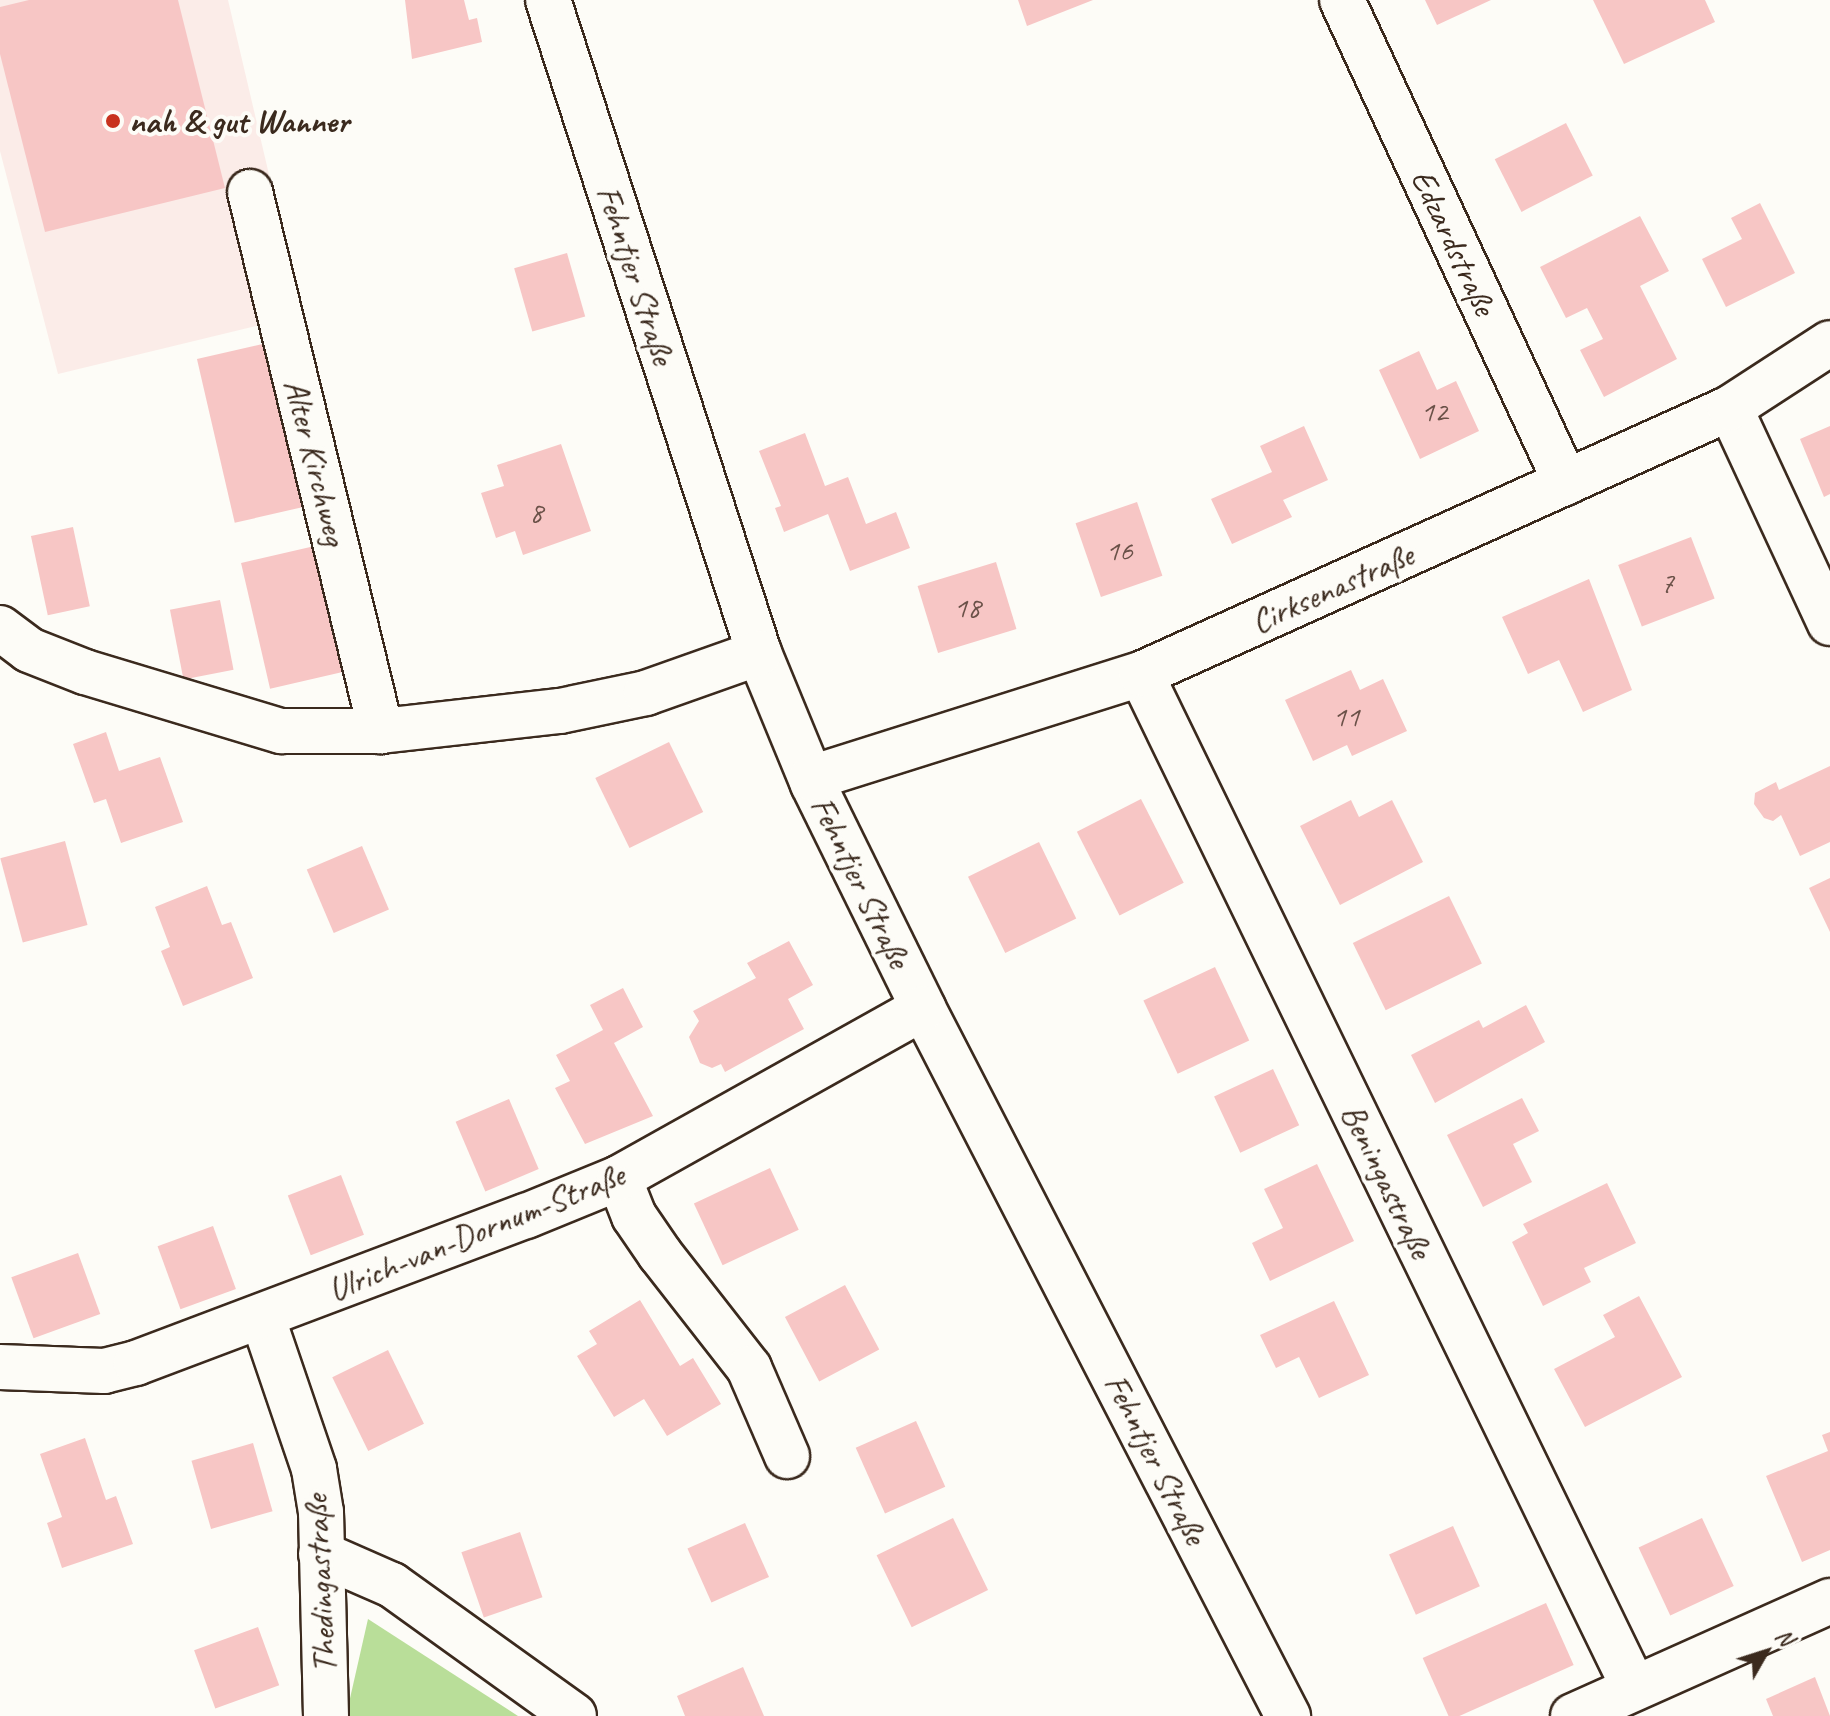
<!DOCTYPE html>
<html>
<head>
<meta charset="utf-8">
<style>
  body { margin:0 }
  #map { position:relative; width:1830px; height:1716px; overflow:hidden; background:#fdfcf7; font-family:Caveat,sans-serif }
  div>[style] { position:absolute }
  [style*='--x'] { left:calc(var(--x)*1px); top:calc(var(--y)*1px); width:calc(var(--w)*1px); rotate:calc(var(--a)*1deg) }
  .built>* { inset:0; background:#fbece8 }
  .green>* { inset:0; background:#b9de99 }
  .building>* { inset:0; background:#f7c6c5; transform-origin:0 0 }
  .roads { filter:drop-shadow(2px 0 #3b2a1e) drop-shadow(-2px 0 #3b2a1e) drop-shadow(0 2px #3b2a1e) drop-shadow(0 -2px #3b2a1e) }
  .minor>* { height:44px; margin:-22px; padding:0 22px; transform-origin:22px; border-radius:22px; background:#fdfcf7 }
  .dots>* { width:22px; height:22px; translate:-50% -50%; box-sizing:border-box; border:4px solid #fdfcf7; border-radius:50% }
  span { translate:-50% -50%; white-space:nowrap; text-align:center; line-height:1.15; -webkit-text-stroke:8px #fdfcf7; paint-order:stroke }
  .number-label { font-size:30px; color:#6a5148 }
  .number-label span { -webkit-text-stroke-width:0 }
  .poi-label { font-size:34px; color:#3b2a1e; font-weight:700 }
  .left { translate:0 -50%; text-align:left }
  .street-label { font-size:34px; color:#3b2a1e }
  .north { position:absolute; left:1726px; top:1612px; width:80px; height:80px; -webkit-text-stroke:6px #fdfcf7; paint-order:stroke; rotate:51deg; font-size:22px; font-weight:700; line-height:32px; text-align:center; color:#3b2a1e }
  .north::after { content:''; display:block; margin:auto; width:28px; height:36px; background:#3b2a1e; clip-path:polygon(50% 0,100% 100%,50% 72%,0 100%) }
</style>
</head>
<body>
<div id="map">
  <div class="built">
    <div style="clip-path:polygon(0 0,228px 0,302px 315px,58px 374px,0 151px)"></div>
  </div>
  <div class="green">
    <div style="clip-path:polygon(368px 1619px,518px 1716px,346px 1716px)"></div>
  </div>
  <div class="building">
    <div style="clip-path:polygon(29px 0,178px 0,225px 188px,45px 232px,0 54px,0 7px)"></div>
    <div style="clip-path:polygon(405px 0,464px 0,469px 20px,477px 18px,482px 42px,412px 59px)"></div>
    <div style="clip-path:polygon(1018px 0,1093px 0,1027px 26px)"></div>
    <div style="clip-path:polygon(1425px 0,1491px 0,1437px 25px)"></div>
    <div style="clip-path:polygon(1593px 0,1705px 0,1715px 22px,1624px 64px)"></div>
    <div style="left:1566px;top:123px;width:59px;height:80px;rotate:63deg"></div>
    <div style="clip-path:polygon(1760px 203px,1795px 273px,1726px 307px,1702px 259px,1742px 239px,1731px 218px)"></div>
    <div style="clip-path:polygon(1640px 216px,1669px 271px,1640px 286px,1677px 359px,1604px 397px,1580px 350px,1603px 339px,1587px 308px,1566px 318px,1540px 267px)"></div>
    <div style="left:567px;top:253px;width:66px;height:55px;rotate:74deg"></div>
    <div style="left:271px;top:342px;width:168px;height:76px;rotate:77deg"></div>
    <div style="clip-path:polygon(1419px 351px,1437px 390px,1456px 381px,1479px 431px,1420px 459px,1379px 370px)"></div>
    <div style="clip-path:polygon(1304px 426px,1328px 480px,1283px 500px,1292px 517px,1232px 544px,1211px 499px,1272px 472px,1260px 446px)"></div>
    <div style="clip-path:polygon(1830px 426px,1830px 494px,1824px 497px,1800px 439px)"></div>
    <div style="clip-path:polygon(805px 433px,825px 486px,848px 477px,866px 524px,896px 512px,910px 548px,850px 571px,828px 514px,784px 532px,775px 508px,781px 506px,759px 451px)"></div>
    <div style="clip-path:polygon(561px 444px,591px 531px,523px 555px,515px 531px,496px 538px,481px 493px,504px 486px,497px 465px)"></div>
    <div style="left:1137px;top:502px;width:78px;height:65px;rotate:71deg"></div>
    <div style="left:73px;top:527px;width:81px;height:43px;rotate:78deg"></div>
    <div style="left:1691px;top:537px;width:66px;height:78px;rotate:69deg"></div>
    <div style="left:319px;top:545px;width:129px;height:80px;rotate:77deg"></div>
    <div style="left:996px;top:562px;width:70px;height:82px;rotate:73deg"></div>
    <div style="clip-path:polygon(1589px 579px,1632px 690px,1583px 712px,1559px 660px,1528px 674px,1502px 617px)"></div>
    <div style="left:220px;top:600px;width:71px;height:51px;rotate:79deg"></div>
    <div style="clip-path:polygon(1351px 670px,1360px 690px,1383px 679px,1407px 731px,1352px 756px,1347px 745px,1313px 761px,1285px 700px)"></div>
    <div style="clip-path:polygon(106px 732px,119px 771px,160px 757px,183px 822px,121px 843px,106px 799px,94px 803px,73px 744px)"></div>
    <div style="left:669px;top:742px;width:78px;height:82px;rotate:64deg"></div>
    <div style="clip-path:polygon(1830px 766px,1830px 842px,1800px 856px,1781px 815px,1773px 821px,1764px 818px,1754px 804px,1755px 793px,1776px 782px,1779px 790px)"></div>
    <div style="left:1141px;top:799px;width:94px;height:72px;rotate:63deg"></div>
    <div style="clip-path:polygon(1351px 800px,1359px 817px,1392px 800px,1423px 862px,1340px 905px,1300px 826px)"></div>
    <div style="left:65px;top:841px;width:87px;height:67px;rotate:75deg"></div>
    <div style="left:1039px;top:842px;width:85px;height:79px;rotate:64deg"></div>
    <div style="left:362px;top:846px;width:69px;height:60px;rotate:67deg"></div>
    <div style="clip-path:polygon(1830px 878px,1830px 932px,1809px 888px)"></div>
    <div style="clip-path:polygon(207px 886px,222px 925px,231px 922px,253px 978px,183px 1006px,161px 951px,170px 947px,155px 907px)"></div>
    <div style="left:1449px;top:896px;width:75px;height:107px;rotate:64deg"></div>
    <div style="clip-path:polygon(789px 941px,813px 985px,788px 999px,804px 1029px,725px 1072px,721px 1064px,712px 1068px,700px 1063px,689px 1037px,699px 1021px,693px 1011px,756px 978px,747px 963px)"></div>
    <div style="left:1215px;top:967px;width:81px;height:79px;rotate:65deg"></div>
    <div style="clip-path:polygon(623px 988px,643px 1027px,614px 1043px,653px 1116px,585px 1144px,555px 1088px,570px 1081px,556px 1055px,603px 1030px,590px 1005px)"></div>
    <div style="clip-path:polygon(1526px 1005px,1545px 1042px,1435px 1103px,1411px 1055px,1479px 1020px,1483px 1028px)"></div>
    <div style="left:1273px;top:1069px;width:62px;height:65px;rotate:65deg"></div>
    <div style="clip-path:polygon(1522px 1098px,1539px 1131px,1513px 1144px,1532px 1182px,1483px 1207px,1447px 1135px)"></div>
    <div style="left:509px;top:1099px;width:76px;height:58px;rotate:67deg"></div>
    <div style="clip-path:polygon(1317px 1164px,1354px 1241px,1270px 1281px,1252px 1243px,1283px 1228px,1264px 1189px)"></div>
    <div style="left:770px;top:1168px;width:68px;height:84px;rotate:65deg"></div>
    <div style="left:341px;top:1175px;width:64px;height:57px;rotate:69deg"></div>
    <div style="clip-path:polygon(1607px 1183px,1636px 1243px,1584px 1268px,1591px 1282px,1543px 1306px,1512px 1242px,1528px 1233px,1523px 1224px)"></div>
    <div style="left:213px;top:1226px;width:67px;height:59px;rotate:70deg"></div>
    <div style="left:78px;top:1253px;width:65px;height:71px;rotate:70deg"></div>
    <div style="left:845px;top:1285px;width:73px;height:68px;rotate:62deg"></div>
    <div style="clip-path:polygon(1639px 1296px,1682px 1377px,1585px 1427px,1554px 1369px,1615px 1337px,1603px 1315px)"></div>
    <div style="clip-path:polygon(640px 1300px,680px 1366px,693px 1358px,721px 1404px,667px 1436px,644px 1399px,614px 1417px,577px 1356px,597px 1344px,589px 1331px)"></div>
    <div style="clip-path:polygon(1334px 1301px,1369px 1375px,1319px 1398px,1299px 1357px,1276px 1368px,1260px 1335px)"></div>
    <div style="left:388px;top:1350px;width:82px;height:62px;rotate:64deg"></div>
    <div style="left:916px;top:1421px;width:72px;height:66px;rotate:66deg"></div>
    <div style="clip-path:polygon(1830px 1432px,1830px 1550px,1802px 1562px,1766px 1476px,1828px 1451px,1822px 1435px)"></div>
    <div style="clip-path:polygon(85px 1438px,106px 1500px,116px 1496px,133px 1544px,62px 1568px,47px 1523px,62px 1517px,40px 1454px)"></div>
    <div style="left:253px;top:1443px;width:71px;height:64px;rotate:74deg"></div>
    <div style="left:953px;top:1518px;width:80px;height:85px;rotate:64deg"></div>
    <div style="left:1702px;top:1518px;width:75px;height:70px;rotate:65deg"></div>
    <div style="left:745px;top:1523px;width:59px;height:63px;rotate:66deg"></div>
    <div style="left:1453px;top:1526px;width:66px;height:70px;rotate:66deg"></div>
    <div style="left:520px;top:1532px;width:69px;height:62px;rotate:71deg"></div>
    <div style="left:1546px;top:1603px;width:68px;height:135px;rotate:66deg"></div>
    <div style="left:258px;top:1627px;width:62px;height:68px;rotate:70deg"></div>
    <div style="clip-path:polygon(743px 1667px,764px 1716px,685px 1716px,677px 1696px)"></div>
    <div style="clip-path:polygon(1815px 1677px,1830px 1716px,1773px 1716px,1766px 1699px)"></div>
  </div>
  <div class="roads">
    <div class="minor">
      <div style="--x:548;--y:0;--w:686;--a:72.09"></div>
      <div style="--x:759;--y:653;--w:142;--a:67.6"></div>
      <div style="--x:813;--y:784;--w:250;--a:63.8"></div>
      <div style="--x:923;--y:1008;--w:797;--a:62.73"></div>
      <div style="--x:1342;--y:0;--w:532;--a:65.12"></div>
      <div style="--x:250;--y:192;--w:555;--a:76.34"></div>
      <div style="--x:1730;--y:408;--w:237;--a:65.1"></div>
      <div style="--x:0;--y:628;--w:36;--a:37"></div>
      <div style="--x:29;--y:650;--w:60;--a:21.4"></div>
      <div style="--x:85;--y:672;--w:205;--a:16.8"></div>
      <div style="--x:281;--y:731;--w:100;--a:0"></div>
      <div style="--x:381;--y:731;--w:180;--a:-6.4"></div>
      <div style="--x:560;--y:711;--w:88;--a:-11.8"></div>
      <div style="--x:646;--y:693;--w:120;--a:-19.5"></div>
      <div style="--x:1141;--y:674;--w:1127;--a:64.07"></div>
      <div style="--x:811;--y:778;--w:346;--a:-17.5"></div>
      <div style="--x:1141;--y:674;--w:646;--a:-24.3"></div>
      <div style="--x:1730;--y:408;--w:119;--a:-33"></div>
      <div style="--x:619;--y:1178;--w:41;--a:68.5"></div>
      <div style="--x:634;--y:1216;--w:46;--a:55.6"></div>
      <div style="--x:660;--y:1254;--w:145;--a:52"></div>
      <div style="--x:749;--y:1368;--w:96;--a:66.6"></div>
      <div style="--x:262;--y:1316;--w:162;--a:71.2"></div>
      <div style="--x:314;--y:1469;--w:44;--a:80.8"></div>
      <div style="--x:321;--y:1512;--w:204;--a:88.6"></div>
      <div style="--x:0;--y:1367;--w:104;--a:2.2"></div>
      <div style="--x:104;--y:1371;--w:33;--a:-14"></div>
      <div style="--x:136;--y:1363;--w:417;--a:-20.7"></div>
      <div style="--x:526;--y:1216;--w:100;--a:-22.2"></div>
      <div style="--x:619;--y:1178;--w:348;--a:-29.2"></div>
      <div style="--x:321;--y:1554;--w:77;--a:23.6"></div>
      <div style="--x:392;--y:1585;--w:224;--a:35.7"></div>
      <div style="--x:1573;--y:1716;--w:282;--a:-24.1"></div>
    </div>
  </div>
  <div class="dots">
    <div style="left:113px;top:121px;background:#c8321e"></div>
  </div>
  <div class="number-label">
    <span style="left:1434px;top:411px">12</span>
    <span style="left:536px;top:512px">8</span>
    <span style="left:1119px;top:550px">16</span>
    <span style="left:1667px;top:582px">7</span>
    <span style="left:967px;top:607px">18</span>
    <span style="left:1346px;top:716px">11</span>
  </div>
  <div class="poi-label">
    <span class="left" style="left:129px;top:121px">nah &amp; gut Wanner</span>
  </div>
  <div class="street-label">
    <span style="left:1454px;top:242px;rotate:65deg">Edzardstraße</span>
    <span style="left:636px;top:275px;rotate:72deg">Fehntjer Straße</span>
    <span style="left:316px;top:462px;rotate:76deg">Alter Kirchweg</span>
    <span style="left:1332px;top:588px;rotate:-24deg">Cirksenastraße</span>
    <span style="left:861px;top:882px;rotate:64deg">Fehntjer Straße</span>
    <span style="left:1387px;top:1181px;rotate:64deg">Beningastraße</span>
    <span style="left:476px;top:1232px;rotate:-22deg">Ulrich-van-Dornum-Straße</span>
    <span style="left:1156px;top:1459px;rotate:63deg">Fehntjer Straße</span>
    <span style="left:320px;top:1584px;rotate:-93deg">Thedingastraße</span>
  </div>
  <div class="north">N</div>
</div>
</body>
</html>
